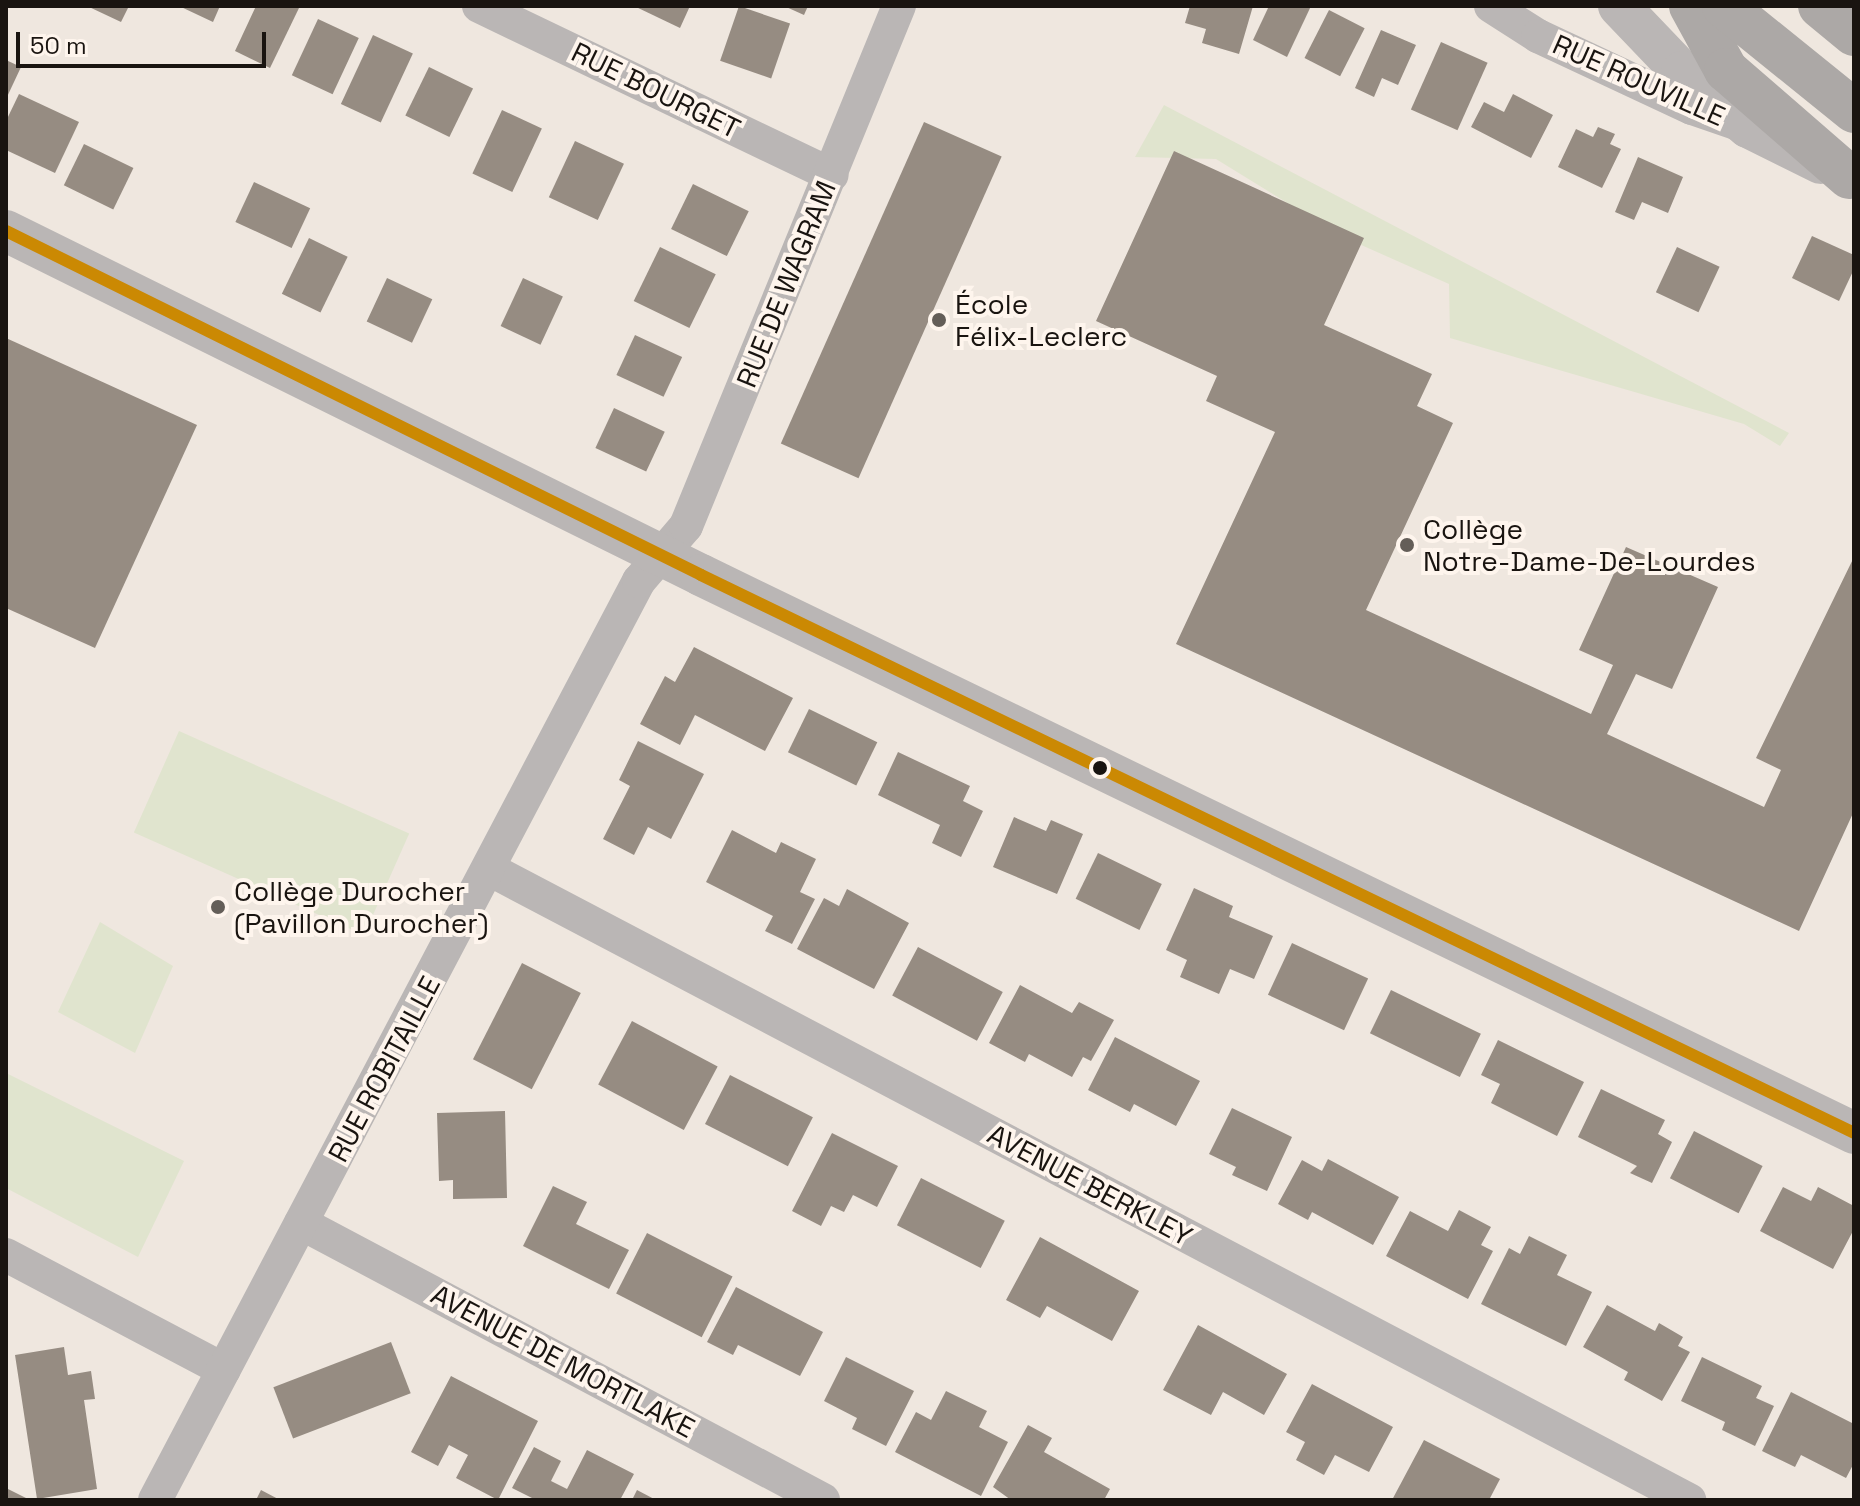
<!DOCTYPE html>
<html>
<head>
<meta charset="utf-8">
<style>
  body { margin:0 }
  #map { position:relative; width:1860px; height:1506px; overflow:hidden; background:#efe7df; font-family:"Space Grotesk",sans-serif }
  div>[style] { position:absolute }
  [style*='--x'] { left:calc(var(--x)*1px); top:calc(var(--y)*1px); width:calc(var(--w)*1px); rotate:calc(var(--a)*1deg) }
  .green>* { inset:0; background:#e0e4ce; transform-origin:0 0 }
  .building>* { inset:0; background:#968c82; transform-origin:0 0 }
  .minor>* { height:34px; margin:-17px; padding:0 17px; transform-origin:17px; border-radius:17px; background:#bab6b5 }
  .tertiary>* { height:42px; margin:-21px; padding:0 21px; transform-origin:21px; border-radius:21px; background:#bab6b5 }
  .trunk>* { height:44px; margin:-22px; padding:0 22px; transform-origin:22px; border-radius:22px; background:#aca8a6 }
  .bus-1>* { height:12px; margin:-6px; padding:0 6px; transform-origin:6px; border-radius:6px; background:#cb8903 }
  .dots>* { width:22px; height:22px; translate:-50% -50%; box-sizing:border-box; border:4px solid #fef5ed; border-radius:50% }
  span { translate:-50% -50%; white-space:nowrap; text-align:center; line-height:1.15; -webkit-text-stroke:8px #fef5ed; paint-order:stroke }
  .street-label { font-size:28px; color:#191410 }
  .poi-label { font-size:28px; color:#191410 }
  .left { translate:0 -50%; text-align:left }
  .frame { position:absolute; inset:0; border:8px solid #191410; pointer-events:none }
  .scale { position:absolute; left:16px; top:32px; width:250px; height:36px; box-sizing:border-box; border:4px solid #191410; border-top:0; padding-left:10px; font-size:24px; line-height:28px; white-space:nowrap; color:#191410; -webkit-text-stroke:6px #fef5ed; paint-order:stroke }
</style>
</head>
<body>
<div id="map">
  <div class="green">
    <div style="clip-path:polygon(1164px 105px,1789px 433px,1780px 446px,1744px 424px,1450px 338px,1449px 284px,1341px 236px,1216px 159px,1135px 157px)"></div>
    <div style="left:179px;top:731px;width:252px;height:111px;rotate:24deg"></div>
    <div style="clip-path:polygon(100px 922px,173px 966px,135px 1053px,58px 1012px)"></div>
    <div style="clip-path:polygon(6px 1073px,184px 1161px,138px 1257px,6px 1188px)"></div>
  </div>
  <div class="building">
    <div style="clip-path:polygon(87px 6px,129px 6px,121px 22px)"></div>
    <div style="clip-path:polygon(179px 6px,220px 6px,213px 22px)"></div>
    <div style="clip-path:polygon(256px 6px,299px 8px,270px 68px,235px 51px)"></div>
    <div style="clip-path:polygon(634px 6px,690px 6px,680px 28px)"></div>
    <div style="left:739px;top:6px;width:54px;height:58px;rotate:19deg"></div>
    <div style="clip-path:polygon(784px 6px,808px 6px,804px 15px)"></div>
    <div style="clip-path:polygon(1190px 6px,1253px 6px,1239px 54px,1202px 43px,1206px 29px,1185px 23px)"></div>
    <div style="clip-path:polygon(1269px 6px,1311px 6px,1287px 57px,1253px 40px)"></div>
    <div style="left:1329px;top:10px;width:40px;height:54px;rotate:27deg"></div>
    <div style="left:318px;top:19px;width:45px;height:62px;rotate:25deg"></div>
    <div style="clip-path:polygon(1381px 30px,1416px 45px,1398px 85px,1382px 78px,1374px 97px,1355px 88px)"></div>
    <div style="left:373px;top:35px;width:44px;height:76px;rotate:25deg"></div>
    <div style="left:1441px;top:42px;width:51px;height:74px;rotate:24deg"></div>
    <div style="clip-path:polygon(6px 60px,21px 67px,6px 99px)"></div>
    <div style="left:429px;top:67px;width:49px;height:54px;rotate:26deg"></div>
    <div style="clip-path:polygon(19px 94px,79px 122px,55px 173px,6px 150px,6px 121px)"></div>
    <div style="clip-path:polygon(1513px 94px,1553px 115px,1531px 158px,1471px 127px,1484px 102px,1504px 112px)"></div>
    <div style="left:502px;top:110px;width:44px;height:70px;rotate:25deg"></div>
    <div style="left:924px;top:122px;width:85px;height:352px;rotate:24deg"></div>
    <div style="clip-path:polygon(1598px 127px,1615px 134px,1610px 144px,1621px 149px,1602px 188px,1558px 167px,1576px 129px,1593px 137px)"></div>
    <div style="left:575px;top:141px;width:54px;height:62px;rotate:25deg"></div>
    <div style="left:84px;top:144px;width:55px;height:46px;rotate:26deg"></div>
    <div style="clip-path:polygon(1174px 151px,1364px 238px,1324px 325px,1432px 374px,1417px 406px,1453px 423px,1366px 610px,1591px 714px,1613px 665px,1579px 650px,1626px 547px,1718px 587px,1672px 689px,1636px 674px,1607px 734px,1764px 807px,1781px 770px,1756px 758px,1854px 557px,1854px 811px,1799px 931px,1176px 644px,1275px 432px,1206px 401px,1217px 376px,1096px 321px)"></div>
    <div style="clip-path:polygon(1638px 157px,1683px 177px,1668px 213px,1642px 202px,1634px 220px,1615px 212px)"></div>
    <div style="left:254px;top:182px;width:62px;height:44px;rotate:25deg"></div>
    <div style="left:693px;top:184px;width:62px;height:50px;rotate:26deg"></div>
    <div style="clip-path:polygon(1812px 236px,1854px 255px,1854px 269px,1839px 301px,1792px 278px)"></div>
    <div style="left:309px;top:238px;width:43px;height:62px;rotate:26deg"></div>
    <div style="left:660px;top:247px;width:62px;height:60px;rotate:26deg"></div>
    <div style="left:1677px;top:247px;width:47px;height:50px;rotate:25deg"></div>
    <div style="left:387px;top:278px;width:50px;height:48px;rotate:25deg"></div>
    <div style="left:523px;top:278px;width:44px;height:53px;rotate:25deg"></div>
    <div style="left:635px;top:335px;width:52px;height:44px;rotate:25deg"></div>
    <div style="clip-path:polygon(6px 338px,197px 425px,95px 648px,6px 608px)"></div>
    <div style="left:614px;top:408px;width:56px;height:44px;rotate:25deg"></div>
    <div style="clip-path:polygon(694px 647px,793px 698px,765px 751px,695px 715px,680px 745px,640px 724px,665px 676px,675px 682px)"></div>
    <div style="left:809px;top:709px;width:76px;height:48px;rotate:26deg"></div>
    <div style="clip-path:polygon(638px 741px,704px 774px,671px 839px,648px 827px,634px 855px,603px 839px,630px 786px,619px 780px)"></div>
    <div style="clip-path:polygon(898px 752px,970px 786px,963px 801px,983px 811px,961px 857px,932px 843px,940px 825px,878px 795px)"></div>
    <div style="clip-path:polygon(1014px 817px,1046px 831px,1051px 820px,1083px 834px,1057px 894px,993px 867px)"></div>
    <div style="clip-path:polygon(732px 830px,776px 853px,781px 842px,816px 859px,800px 892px,815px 899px,792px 944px,765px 931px,773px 916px,706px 882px)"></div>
    <div style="left:1098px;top:853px;width:71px;height:51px;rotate:26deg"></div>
    <div style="clip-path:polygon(1194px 888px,1233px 906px,1229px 917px,1273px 936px,1254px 979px,1230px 969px,1219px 994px,1180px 977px,1187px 960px,1166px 950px)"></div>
    <div style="clip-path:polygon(847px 889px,909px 923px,874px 989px,797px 949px,824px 898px,839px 906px)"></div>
    <div style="left:1292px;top:943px;width:84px;height:57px;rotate:25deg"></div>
    <div style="left:918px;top:947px;width:96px;height:55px;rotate:28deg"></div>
    <div style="left:522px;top:963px;width:66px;height:108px;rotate:27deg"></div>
    <div style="clip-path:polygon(1020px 985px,1072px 1013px,1079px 1002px,1114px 1020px,1091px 1061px,1083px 1057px,1072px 1077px,1029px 1054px,1025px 1062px,989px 1043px)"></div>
    <div style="left:1391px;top:990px;width:100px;height:48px;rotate:26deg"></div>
    <div style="left:632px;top:1021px;width:97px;height:72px;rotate:28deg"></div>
    <div style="clip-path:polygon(1115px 1037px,1200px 1081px,1176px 1126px,1134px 1104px,1130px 1112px,1088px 1090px)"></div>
    <div style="clip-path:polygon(1498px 1040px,1584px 1082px,1557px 1136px,1491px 1103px,1500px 1084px,1481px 1075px)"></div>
    <div style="left:730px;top:1075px;width:93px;height:55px;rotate:27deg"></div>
    <div style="clip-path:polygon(1601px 1089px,1665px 1120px,1658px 1134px,1672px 1142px,1652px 1183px,1630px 1173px,1637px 1166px,1578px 1137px)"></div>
    <div style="clip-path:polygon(1232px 1108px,1292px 1137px,1267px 1191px,1232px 1175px,1236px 1167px,1209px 1154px)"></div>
    <div style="clip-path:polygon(505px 1111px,507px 1198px,453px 1199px,453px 1180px,439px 1181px,437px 1113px)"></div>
    <div style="left:1694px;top:1131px;width:77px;height:53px;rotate:27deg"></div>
    <div style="clip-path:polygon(832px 1133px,898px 1166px,877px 1207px,853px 1195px,844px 1212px,831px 1206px,821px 1226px,792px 1211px)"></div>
    <div style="clip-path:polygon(1328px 1159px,1399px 1197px,1373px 1245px,1312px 1212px,1308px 1220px,1278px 1204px,1302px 1160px,1322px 1171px)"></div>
    <div style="left:921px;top:1178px;width:94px;height:53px;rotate:27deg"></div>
    <div style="clip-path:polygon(553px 1186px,587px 1202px,576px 1224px,629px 1250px,609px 1289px,523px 1246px)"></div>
    <div style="clip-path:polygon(1783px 1187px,1811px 1201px,1818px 1187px,1854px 1206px,1854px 1229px,1833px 1269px,1760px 1231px)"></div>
    <div style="clip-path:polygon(1459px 1210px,1491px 1227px,1481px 1245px,1493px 1251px,1468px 1299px,1386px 1256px,1410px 1211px,1448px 1231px)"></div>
    <div style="left:647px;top:1233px;width:96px;height:68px;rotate:27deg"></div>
    <div style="clip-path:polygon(1529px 1236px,1567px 1255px,1557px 1275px,1592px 1292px,1566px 1346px,1481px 1304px,1509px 1248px,1520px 1254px)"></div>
    <div style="clip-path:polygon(1040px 1237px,1139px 1291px,1112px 1341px,1047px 1306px,1040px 1318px,1006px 1300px)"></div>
    <div style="clip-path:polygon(736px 1287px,823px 1332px,800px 1376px,738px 1345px,733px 1355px,707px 1342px)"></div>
    <div style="clip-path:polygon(1607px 1305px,1655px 1331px,1659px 1323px,1683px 1337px,1678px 1346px,1690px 1352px,1662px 1401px,1624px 1380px,1628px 1372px,1583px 1347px)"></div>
    <div style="clip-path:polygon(1198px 1325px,1287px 1374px,1264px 1415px,1223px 1392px,1211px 1415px,1163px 1390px)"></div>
    <div style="left:391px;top:1342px;width:55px;height:126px;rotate:69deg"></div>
    <div style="clip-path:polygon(64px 1347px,68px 1375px,91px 1371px,95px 1399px,84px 1400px,97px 1489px,37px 1499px,15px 1355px)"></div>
    <div style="clip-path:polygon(846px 1357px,914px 1391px,886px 1446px,852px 1429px,857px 1418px,824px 1401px)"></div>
    <div style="clip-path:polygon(1702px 1357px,1762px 1386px,1756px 1398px,1774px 1406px,1755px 1446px,1722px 1430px,1725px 1422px,1681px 1401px)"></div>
    <div style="clip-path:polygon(451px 1376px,538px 1421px,498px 1500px,456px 1478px,468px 1455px,449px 1445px,438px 1466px,411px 1452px)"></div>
    <div style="clip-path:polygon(1312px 1384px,1393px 1427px,1369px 1472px,1335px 1455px,1324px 1475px,1296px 1460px,1305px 1442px,1286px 1432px)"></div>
    <div style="clip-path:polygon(946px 1391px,987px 1411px,979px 1427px,1008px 1442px,981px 1496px,895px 1452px,916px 1412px,931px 1420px)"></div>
    <div style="clip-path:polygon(1791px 1392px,1854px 1424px,1854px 1463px,1846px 1478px,1801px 1455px,1795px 1467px,1762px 1451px)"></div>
    <div style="clip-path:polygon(1028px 1425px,1052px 1438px,1044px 1452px,1110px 1489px,1104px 1500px,1011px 1500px,993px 1487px)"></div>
    <div style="clip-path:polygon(1424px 1440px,1500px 1479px,1489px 1500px,1392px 1500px)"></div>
    <div style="clip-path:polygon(534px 1447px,561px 1461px,551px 1481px,567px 1489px,587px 1450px,634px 1474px,620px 1500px,536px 1500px,512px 1488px)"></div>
    <div style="clip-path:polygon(6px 1488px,30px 1500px,6px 1500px)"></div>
    <div style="clip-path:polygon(261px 1490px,280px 1500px,256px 1500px)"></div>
    <div style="clip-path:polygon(637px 1490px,656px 1500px,632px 1500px)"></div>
  </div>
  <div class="minor">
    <div style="--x:479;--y:6;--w:391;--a:25.6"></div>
    <div style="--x:1491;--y:6;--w:56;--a:32.6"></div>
    <div style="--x:1538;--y:36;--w:170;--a:25.1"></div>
    <div style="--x:1692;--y:108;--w:46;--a:18.8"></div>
    <div style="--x:491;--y:870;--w:1354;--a:27.74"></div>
    <div style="--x:301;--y:1223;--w:591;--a:27.95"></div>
    <div style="--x:6;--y:1255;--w:246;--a:27.8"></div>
    <div style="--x:155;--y:1500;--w:1039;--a:-62.23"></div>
    <div style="--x:639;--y:581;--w:72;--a:-49.5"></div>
    <div style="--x:686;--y:526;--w:562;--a:-67.73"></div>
  </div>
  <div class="tertiary">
    <div style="--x:1619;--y:6;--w:91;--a:46.3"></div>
    <div style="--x:1682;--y:72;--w:86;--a:39.8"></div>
    <div style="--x:1748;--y:127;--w:81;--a:26.3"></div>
    <div style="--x:6;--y:231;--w:775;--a:26.33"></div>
    <div style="--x:701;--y:575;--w:1281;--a:25.82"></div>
  </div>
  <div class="trunk">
    <div style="--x:1691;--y:6;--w:73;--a:61.3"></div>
    <div style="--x:1726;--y:70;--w:163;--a:41"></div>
    <div style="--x:1724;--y:6;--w:167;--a:38.9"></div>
    <div style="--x:1820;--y:6;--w:44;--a:39.5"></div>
  </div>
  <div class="bus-1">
    <div style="--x:6;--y:231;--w:775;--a:26.33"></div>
    <div style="--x:701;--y:575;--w:1281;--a:25.82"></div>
  </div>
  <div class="dots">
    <div style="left:939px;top:320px;background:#645e58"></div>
    <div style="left:1407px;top:545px;background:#645e58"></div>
    <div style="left:1100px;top:768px;background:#191410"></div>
    <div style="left:218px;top:907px;background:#645e58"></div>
  </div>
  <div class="street-label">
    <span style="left:1639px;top:80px;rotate:24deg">RUE ROUVILLE</span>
    <span style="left:656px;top:90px;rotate:26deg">RUE BOURGET</span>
    <span style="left:786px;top:284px;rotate:-68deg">RUE DE WAGRAM</span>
    <span style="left:384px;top:1069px;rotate:-62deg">RUE ROBITAILLE</span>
    <span style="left:1090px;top:1185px;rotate:28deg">AVENUE BERKLEY</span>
    <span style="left:563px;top:1361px;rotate:28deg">AVENUE DE MORTLAKE</span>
  </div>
  <div class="poi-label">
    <span class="left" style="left:955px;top:320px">École<br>Félix-Leclerc</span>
    <span class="left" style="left:1423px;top:545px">Collège<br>Notre-Dame-De-Lourdes</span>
    <span class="left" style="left:234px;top:907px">Collège Durocher<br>(Pavillon Durocher)</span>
  </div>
  <div class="frame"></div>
  <div class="scale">50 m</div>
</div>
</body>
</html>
